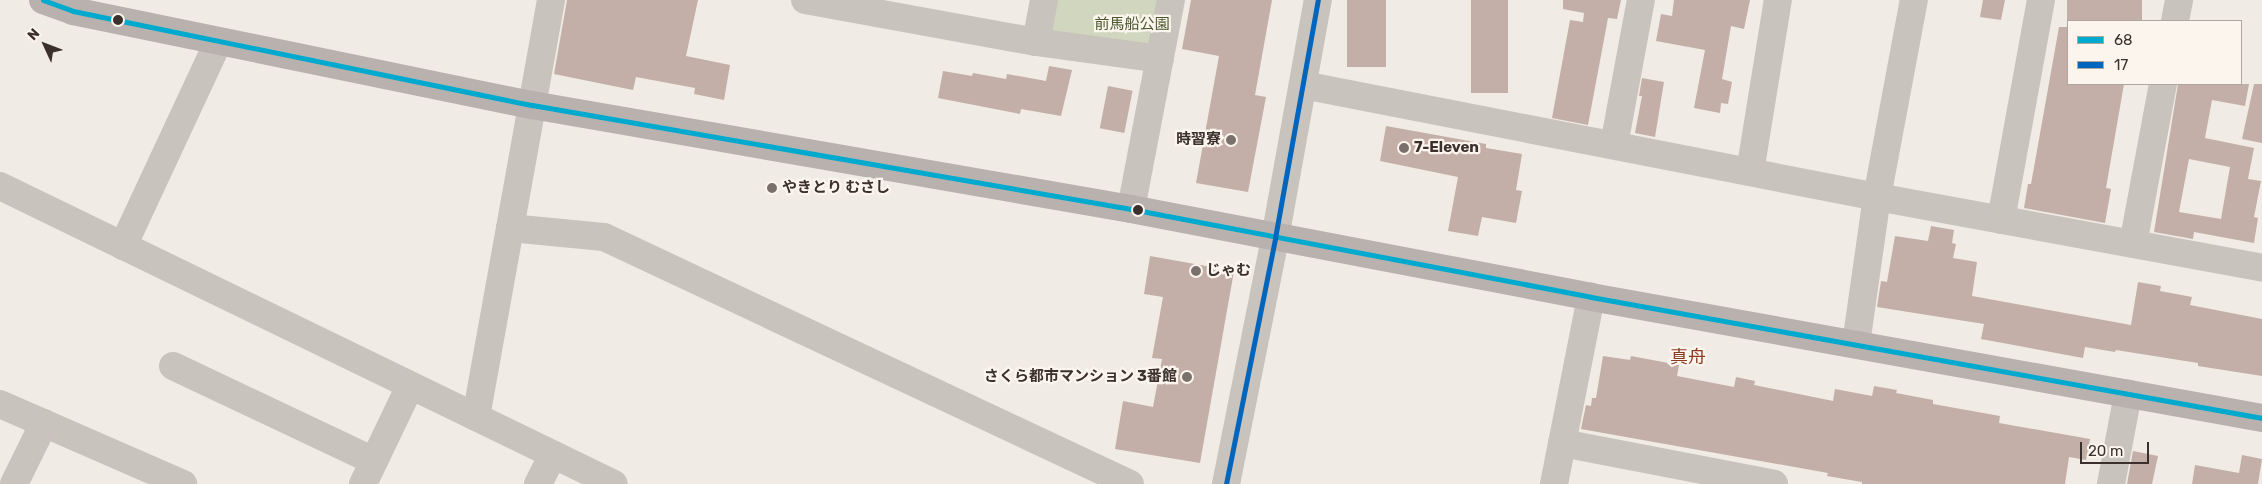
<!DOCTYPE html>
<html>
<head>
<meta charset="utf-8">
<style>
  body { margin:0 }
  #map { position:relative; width:2262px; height:484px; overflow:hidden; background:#f0ebe5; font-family:Rubik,"Noto Sans JP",sans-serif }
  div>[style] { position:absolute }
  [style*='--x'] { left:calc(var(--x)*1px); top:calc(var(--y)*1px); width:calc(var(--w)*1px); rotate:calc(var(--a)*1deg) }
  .green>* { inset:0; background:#d1d6bf }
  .building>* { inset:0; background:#c3afa7; transform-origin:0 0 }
  .minor>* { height:28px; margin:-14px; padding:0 14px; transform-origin:14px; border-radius:14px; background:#c9c3be }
  .major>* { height:28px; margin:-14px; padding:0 14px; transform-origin:14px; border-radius:14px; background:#b8b1ad }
  .bus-1>* { height:5px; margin:-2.5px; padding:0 2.5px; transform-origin:2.5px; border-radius:2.5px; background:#00a9ce }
  .bus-2>* { height:5px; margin:-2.5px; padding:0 2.5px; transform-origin:2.5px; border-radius:2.5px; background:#0065bd }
  .dots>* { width:14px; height:14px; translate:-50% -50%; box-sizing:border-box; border:2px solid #fbf5ee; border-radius:50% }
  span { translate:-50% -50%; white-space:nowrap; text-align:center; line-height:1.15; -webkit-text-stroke:4.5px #fbf5ee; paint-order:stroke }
  .park-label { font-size:15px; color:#4a5a2e }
  .poi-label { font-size:15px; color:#3b302b; font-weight:700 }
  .right { translate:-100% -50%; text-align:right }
  .left { translate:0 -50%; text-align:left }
  .quarter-label { font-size:18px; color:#8c3b22 }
  .legend { position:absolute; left:2067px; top:20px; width:175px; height:65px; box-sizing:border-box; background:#fbf5ee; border:1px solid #aea6a0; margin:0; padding:6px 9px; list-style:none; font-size:15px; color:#3b302b }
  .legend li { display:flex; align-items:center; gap:10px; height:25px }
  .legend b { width:25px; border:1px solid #aea6a0 }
  .north { position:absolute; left:20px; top:20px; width:50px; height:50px; -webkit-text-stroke:4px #fbf5ee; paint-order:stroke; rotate:313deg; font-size:14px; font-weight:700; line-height:20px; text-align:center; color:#3b302b }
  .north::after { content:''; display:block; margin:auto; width:18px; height:22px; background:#3b302b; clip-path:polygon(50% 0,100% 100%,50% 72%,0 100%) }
  .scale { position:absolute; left:2080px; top:442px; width:69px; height:22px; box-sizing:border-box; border:2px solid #3b302b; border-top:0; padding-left:6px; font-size:15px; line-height:18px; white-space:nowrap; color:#3b302b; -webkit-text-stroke:4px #fbf5ee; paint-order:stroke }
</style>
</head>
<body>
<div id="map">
  <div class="green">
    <div style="clip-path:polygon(1048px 0,1165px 0,1155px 54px,1041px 37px)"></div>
  </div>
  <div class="building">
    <div style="clip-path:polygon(567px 0,698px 0,686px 56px,730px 65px,724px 100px,694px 94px,695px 88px,636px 77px,633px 90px,554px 74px)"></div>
    <div style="clip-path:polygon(1191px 0,1272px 0,1255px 95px,1266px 97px,1248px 192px,1196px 183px,1219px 56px,1182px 49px)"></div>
    <div style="left:1347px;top:0;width:39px;height:67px"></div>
    <div style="left:1471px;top:0;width:37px;height:93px"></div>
    <div style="clip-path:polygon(1563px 0,1621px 0,1617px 19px,1608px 18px,1588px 125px,1552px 118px,1570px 20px,1583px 22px,1584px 13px,1563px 9px)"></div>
    <div style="clip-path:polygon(1674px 0,1750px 0,1744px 29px,1731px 26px,1722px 79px,1732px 82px,1728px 104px,1721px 103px,1720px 113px,1694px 108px,1705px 50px,1656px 41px,1661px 14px,1672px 16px)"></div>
    <div style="clip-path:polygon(1983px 0,2005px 0,2001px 20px,1980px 17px)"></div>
    <div style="left:2067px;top:0;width:75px;height:21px"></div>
    <div style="clip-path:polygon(2059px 27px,2068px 27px,2068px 84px,2124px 84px,2106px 188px,2111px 189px,2105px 223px,2024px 208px,2028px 184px,2031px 184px)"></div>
    <div style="clip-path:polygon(1049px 66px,1072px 70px,1061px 116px,1021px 109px,1020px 114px,938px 98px,943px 71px,972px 76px,973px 73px,1006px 79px,1007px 74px,1046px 81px)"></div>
    <div style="clip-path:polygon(1642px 78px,1664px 82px,1655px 137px,1635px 133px,1642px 96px,1639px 96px)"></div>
    <div style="clip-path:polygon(evenodd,2178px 84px,2249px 84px,2245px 106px,2212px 100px,2205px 138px,2254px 148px,2248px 179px,2261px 181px,2254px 217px,2258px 218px,2254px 243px,2194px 232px,2193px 239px,2154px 232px,2178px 84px,2189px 159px,2230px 167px,2221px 219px,2179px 212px,2189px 159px)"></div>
    <div style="clip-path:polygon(2254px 84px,2262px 84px,2262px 143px,2242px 139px)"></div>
    <div style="left:1108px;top:86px;width:25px;height:43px;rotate:11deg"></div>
    <div style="clip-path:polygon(1386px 126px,1486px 144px,1486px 148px,1522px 154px,1516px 190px,1522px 191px,1516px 223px,1482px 217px,1478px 236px,1448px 231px,1458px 177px,1380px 161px)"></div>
    <div style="clip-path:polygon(1931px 226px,1954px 230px,1952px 243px,1956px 244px,1953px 258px,1977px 262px,1972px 296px,2131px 325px,2138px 282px,2161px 286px,2160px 291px,2192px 297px,2190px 305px,2262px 319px,2262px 376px,2198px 366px,2198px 363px,2116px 350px,2115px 352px,2085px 347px,2083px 358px,1981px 339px,1984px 324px,1877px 307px,1881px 281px,1887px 282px,1895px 236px,1928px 241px)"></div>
    <div style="clip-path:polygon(1150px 256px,1234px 271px,1200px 463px,1115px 449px,1123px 401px,1153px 407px,1162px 359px,1152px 358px,1163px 297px,1144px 294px)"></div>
    <div style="clip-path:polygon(1603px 356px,1630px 360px,1631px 356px,1679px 365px,1677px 376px,1734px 387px,1736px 377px,1755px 381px,1754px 385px,1833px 401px,1835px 389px,1872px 396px,1874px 386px,1897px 390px,1896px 393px,1933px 400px,1933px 404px,2000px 416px,1999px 423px,2090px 439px,2086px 460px,2069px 457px,2065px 484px,1862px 484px,1862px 482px,1827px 476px,1828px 473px,1581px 429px,1586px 405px,1591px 406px,1592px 398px,1596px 398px)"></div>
    <div style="clip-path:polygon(2133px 451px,2158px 456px,2152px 484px,2127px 484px)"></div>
    <div style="clip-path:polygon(2242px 455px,2262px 459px,2258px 484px,2192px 484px,2195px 465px,2239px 473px)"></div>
  </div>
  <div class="minor">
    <div style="--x:805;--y:0;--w:235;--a:10.3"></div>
    <div style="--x:1036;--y:42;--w:125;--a:7.8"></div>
    <div style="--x:2175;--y:21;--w:21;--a:-79"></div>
    <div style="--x:1036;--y:42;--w:43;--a:-79.2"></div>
    <div style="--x:1303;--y:85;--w:585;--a:11.04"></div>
    <div style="--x:1877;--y:197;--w:391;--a:10.4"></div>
    <div style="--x:1614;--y:145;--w:147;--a:-79.5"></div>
    <div style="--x:1750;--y:172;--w:174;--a:-80.8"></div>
    <div style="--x:0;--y:186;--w:682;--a:25.89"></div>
    <div style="--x:1131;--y:209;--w:213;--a:-79.2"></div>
    <div style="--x:2001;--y:220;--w:224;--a:-79.7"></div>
    <div style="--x:510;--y:228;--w:94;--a:5.5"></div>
    <div style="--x:604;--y:237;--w:581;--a:25.15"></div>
    <div style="--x:2133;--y:244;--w:163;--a:-79.4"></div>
    <div style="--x:123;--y:246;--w:225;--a:-65"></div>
    <div style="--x:1856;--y:344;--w:148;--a:-81.9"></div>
    <div style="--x:1877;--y:197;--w:200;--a:-79.4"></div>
    <div style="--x:173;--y:366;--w:222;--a:25.3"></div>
    <div style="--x:0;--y:404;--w:200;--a:23.6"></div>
    <div style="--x:476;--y:417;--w:424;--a:-79.8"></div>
    <div style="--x:1562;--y:443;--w:216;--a:10.9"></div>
    <div style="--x:14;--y:484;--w:68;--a:-63.8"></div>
    <div style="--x:363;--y:484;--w:109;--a:-64.4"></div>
    <div style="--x:538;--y:484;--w:33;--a:-63"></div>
    <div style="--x:1226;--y:484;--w:251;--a:-78.7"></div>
    <div style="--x:1275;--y:238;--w:242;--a:-79.8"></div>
    <div style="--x:1554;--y:484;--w:191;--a:-78.8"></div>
    <div style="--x:2111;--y:484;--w:92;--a:-79.3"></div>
  </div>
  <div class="major">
    <div style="--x:43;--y:0;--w:32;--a:20"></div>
    <div style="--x:73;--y:11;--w:469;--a:11.6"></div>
    <div style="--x:532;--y:105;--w:608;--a:9.85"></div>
    <div style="--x:1131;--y:209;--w:468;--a:10.8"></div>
    <div style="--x:1591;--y:297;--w:682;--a:10.22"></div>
  </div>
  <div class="bus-1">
    <div style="--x:43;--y:0;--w:32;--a:20"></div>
    <div style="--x:73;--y:11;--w:469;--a:11.6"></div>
    <div style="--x:532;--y:105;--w:608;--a:9.85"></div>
    <div style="--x:1131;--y:209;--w:468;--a:10.8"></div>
    <div style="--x:1591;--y:297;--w:682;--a:10.22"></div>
  </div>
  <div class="bus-2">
    <div style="--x:1226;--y:484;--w:251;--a:-78.7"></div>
    <div style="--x:1275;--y:238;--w:242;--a:-79.8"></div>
  </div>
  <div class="dots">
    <div style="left:118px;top:20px;background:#3b302b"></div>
    <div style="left:1231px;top:140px;background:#7a716c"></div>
    <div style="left:1404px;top:148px;background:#7a716c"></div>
    <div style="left:772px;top:188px;background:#7a716c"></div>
    <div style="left:1138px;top:210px;background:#3b302b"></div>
    <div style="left:1196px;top:271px;background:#7a716c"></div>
    <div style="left:1187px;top:377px;background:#7a716c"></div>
  </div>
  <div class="park-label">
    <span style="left:1132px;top:25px">前馬船公園</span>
  </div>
  <div class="poi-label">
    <span class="right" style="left:1221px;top:140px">時習寮</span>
    <span class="left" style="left:1414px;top:148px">7-Eleven</span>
    <span class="left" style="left:782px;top:188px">やきとり むさし</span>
    <span class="left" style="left:1206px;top:271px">じゃむ</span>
    <span class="right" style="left:1177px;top:377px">さくら都市マンション 3番館</span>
  </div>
  <div class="quarter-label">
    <span style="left:1688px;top:357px">真舟</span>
  </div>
  <ul class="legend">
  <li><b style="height:6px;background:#00a9ce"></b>68</li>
  <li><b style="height:6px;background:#0065bd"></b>17</li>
  </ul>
  <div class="north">N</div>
  <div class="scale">20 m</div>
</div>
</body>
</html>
